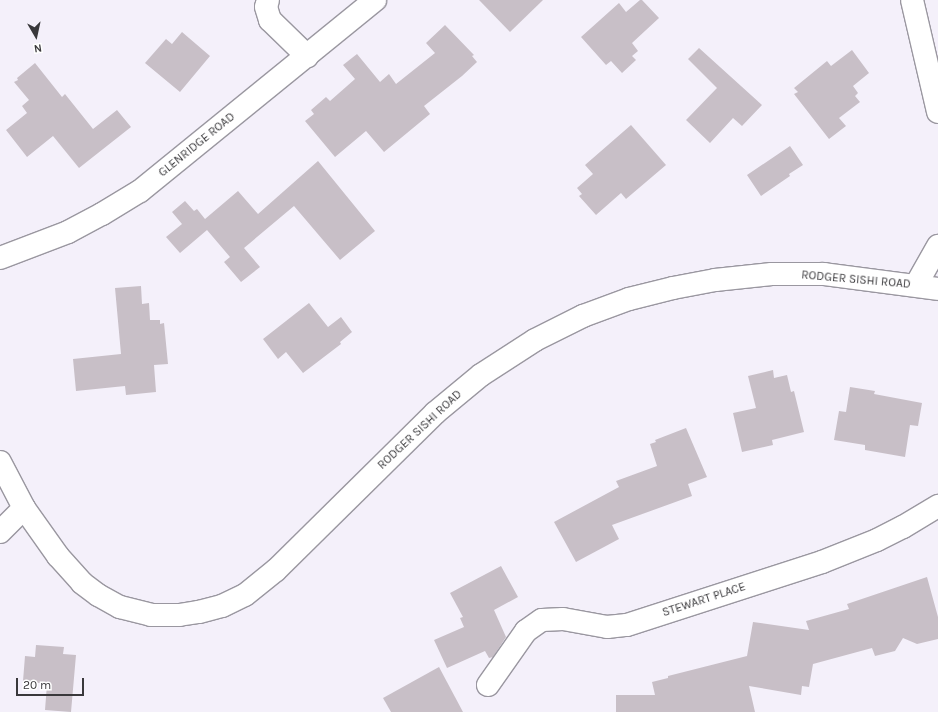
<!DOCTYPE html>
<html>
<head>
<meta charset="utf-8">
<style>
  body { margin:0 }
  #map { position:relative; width:938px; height:712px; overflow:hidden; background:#f4f0fa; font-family:Karla,sans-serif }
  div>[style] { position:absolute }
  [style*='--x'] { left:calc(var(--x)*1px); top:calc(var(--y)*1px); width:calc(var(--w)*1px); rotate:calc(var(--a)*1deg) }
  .building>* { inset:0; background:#c8bfc7 }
  .roads { filter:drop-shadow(1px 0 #9a97a0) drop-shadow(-1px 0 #9a97a0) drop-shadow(0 1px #9a97a0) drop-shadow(0 -1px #9a97a0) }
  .minor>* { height:22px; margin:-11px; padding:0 11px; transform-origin:11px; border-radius:11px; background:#fff }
  .major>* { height:22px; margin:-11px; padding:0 11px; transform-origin:11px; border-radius:11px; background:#fff }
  span { translate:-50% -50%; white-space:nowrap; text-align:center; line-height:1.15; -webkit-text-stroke:3px #fff; paint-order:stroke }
  .street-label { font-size:12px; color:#39383b }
  .north { position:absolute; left:16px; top:16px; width:40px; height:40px; -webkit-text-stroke:3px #fff; paint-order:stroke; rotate:171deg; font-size:11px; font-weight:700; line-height:16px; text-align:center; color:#39383b }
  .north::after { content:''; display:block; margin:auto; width:14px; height:18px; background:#39383b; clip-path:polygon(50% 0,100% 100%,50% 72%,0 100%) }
  .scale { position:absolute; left:16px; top:678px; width:68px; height:18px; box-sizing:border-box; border:2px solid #39383b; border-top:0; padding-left:5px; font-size:12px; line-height:14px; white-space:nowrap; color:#39383b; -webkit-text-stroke:3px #fff; paint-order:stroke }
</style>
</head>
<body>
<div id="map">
  <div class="building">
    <div style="clip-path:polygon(479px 0,543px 0,510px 32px)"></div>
    <div style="clip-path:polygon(640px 0,642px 0,659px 18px,632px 43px,638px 51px,632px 56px,636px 60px,622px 73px,611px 61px,606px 65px,581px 37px,619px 3px,626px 12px)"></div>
    <div style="clip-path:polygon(445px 25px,474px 55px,472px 56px,477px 62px,462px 76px,424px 106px,430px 114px,384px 152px,366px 131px,335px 157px,305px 121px,314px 114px,311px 110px,326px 97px,330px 101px,355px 79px,343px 65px,357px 54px,380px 82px,389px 74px,396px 84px,435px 53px,426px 43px)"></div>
    <div style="clip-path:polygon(182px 32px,210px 56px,180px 92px,145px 63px,166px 39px,172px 44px)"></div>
    <div style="clip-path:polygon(699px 48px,762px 105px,742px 126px,733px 118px,710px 143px,686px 120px,717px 88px,688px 59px)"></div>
    <div style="clip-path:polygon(852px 50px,869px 73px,853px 86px,858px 93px,855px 96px,860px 102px,839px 118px,846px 126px,829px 139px,794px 94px,798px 92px,794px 88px,827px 61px,831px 66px)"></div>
    <div style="clip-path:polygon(35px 63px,62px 97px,65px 94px,93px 129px,117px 110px,131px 127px,79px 168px,53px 136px,27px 157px,6px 130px,27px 113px,22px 106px,29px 100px,14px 82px,18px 80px,17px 78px)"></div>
    <div style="clip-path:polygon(631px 125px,666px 165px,626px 199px,621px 193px,596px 215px,579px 196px,582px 194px,577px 188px,593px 174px,585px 165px)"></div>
    <div style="clip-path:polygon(790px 146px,803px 165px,789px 174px,790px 176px,761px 196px,747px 175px)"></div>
    <div style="clip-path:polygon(318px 161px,375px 231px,340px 260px,294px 206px,244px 248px,260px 267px,241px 282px,224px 262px,230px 257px,207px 230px,180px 253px,166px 237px,182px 224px,172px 212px,185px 201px,194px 211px,197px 209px,205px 219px,238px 191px,258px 214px)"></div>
    <div style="clip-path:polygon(141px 286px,142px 304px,149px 303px,150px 320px,160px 320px,160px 324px,164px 323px,168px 364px,154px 365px,156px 392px,126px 395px,125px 386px,76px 391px,73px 359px,121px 354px,115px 288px)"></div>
    <div style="clip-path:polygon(309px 303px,328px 327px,341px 317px,352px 332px,340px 342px,341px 344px,303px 373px,286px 352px,278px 359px,263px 339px)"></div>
    <div style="clip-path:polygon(773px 370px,774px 378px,787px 375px,791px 392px,794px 391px,804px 432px,772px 440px,773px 445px,742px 452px,733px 413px,756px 408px,748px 376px)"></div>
    <div style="clip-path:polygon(850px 387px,875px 391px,874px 394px,922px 403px,918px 426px,910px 425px,905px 457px,865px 450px,865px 445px,834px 440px,839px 411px,846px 412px)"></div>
    <div style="clip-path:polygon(686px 428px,707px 477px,688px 484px,692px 496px,612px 525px,619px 539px,576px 562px,554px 522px,619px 487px,616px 481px,657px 466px,650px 444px,656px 442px,655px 440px)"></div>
    <div style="clip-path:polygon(501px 566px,518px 597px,494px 610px,506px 637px,493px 657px,489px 658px,485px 651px,447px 668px,434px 640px,464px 627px,460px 618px,463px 617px,450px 593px)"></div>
    <div style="clip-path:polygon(927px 577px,938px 617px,938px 639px,917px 644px,903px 638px,895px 651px,875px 656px,872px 648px,813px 664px,809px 687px,802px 686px,801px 695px,749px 686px,755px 712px,616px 712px,616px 695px,655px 695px,652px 682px,668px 678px,668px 676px,747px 656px,753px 622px,809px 630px,806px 621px,849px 609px,847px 604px)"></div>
    <div style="clip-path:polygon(36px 645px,64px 647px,63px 654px,76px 655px,71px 712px,45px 710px,47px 684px,23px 681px,25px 656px,35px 657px)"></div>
    <div style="clip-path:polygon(439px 667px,463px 712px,391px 712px,383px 698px)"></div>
  </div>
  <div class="roads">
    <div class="minor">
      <div style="--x:268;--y:0;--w:7;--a:106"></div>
      <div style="--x:266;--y:7;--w:14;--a:73"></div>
      <div style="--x:270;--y:20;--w:52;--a:44.2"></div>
      <div style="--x:912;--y:0;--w:115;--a:76.9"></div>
      <div style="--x:0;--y:258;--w:73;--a:-20.9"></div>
      <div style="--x:68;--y:232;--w:38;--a:-28"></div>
      <div style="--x:102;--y:214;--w:44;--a:-31.2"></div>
      <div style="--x:140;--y:191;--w:303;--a:-39.1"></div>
      <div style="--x:916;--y:285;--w:45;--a:-60.6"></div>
      <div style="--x:0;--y:532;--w:34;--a:-45"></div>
      <div style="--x:488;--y:685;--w:66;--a:-54.9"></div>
      <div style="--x:526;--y:631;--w:19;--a:-35"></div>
      <div style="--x:542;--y:620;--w:21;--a:-3"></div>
      <div style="--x:563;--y:619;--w:45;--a:10.3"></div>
      <div style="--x:607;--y:627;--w:20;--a:-6"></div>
      <div style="--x:627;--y:625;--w:205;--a:-17.9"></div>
      <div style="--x:822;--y:562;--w:59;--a:-21.8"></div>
      <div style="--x:877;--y:540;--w:29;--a:-27"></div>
      <div style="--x:903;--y:527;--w:41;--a:-31"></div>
    </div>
    <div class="major">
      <div style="--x:0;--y:462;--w:52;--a:62.4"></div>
      <div style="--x:24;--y:508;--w:59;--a:54.7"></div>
      <div style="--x:58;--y:556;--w:36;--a:48"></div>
      <div style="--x:82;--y:583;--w:20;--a:37"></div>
      <div style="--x:98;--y:595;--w:25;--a:29"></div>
      <div style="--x:120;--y:607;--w:32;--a:14"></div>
      <div style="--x:151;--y:615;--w:28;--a:0"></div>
      <div style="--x:179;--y:615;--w:20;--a:-9"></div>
      <div style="--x:199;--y:612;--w:24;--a:-15"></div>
      <div style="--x:222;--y:606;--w:25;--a:-26"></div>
      <div style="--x:245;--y:595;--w:40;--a:-39"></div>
      <div style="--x:276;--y:570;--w:223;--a:-44.6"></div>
      <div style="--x:435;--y:413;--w:60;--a:-39.6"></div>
      <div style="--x:481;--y:375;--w:64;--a:-32.9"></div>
      <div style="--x:535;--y:340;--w:54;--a:-26.6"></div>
      <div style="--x:583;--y:316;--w:49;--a:-20.3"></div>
      <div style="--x:629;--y:299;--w:45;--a:-14"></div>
      <div style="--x:673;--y:288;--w:43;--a:-10.8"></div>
      <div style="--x:715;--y:280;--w:57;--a:-6"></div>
      <div style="--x:772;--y:274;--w:52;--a:0"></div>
      <div style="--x:824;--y:274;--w:115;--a:7.5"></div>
    </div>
  </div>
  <div class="street-label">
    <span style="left:197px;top:145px;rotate:-39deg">GLENRIDGE ROAD</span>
    <span style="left:856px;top:280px;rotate:5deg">RODGER SISHI ROAD</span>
    <span style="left:420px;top:430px;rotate:-43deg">RODGER SISHI ROAD</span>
    <span style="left:704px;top:600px;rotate:-18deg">STEWART PLACE</span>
  </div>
  <div class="north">N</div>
  <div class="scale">20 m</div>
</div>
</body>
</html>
